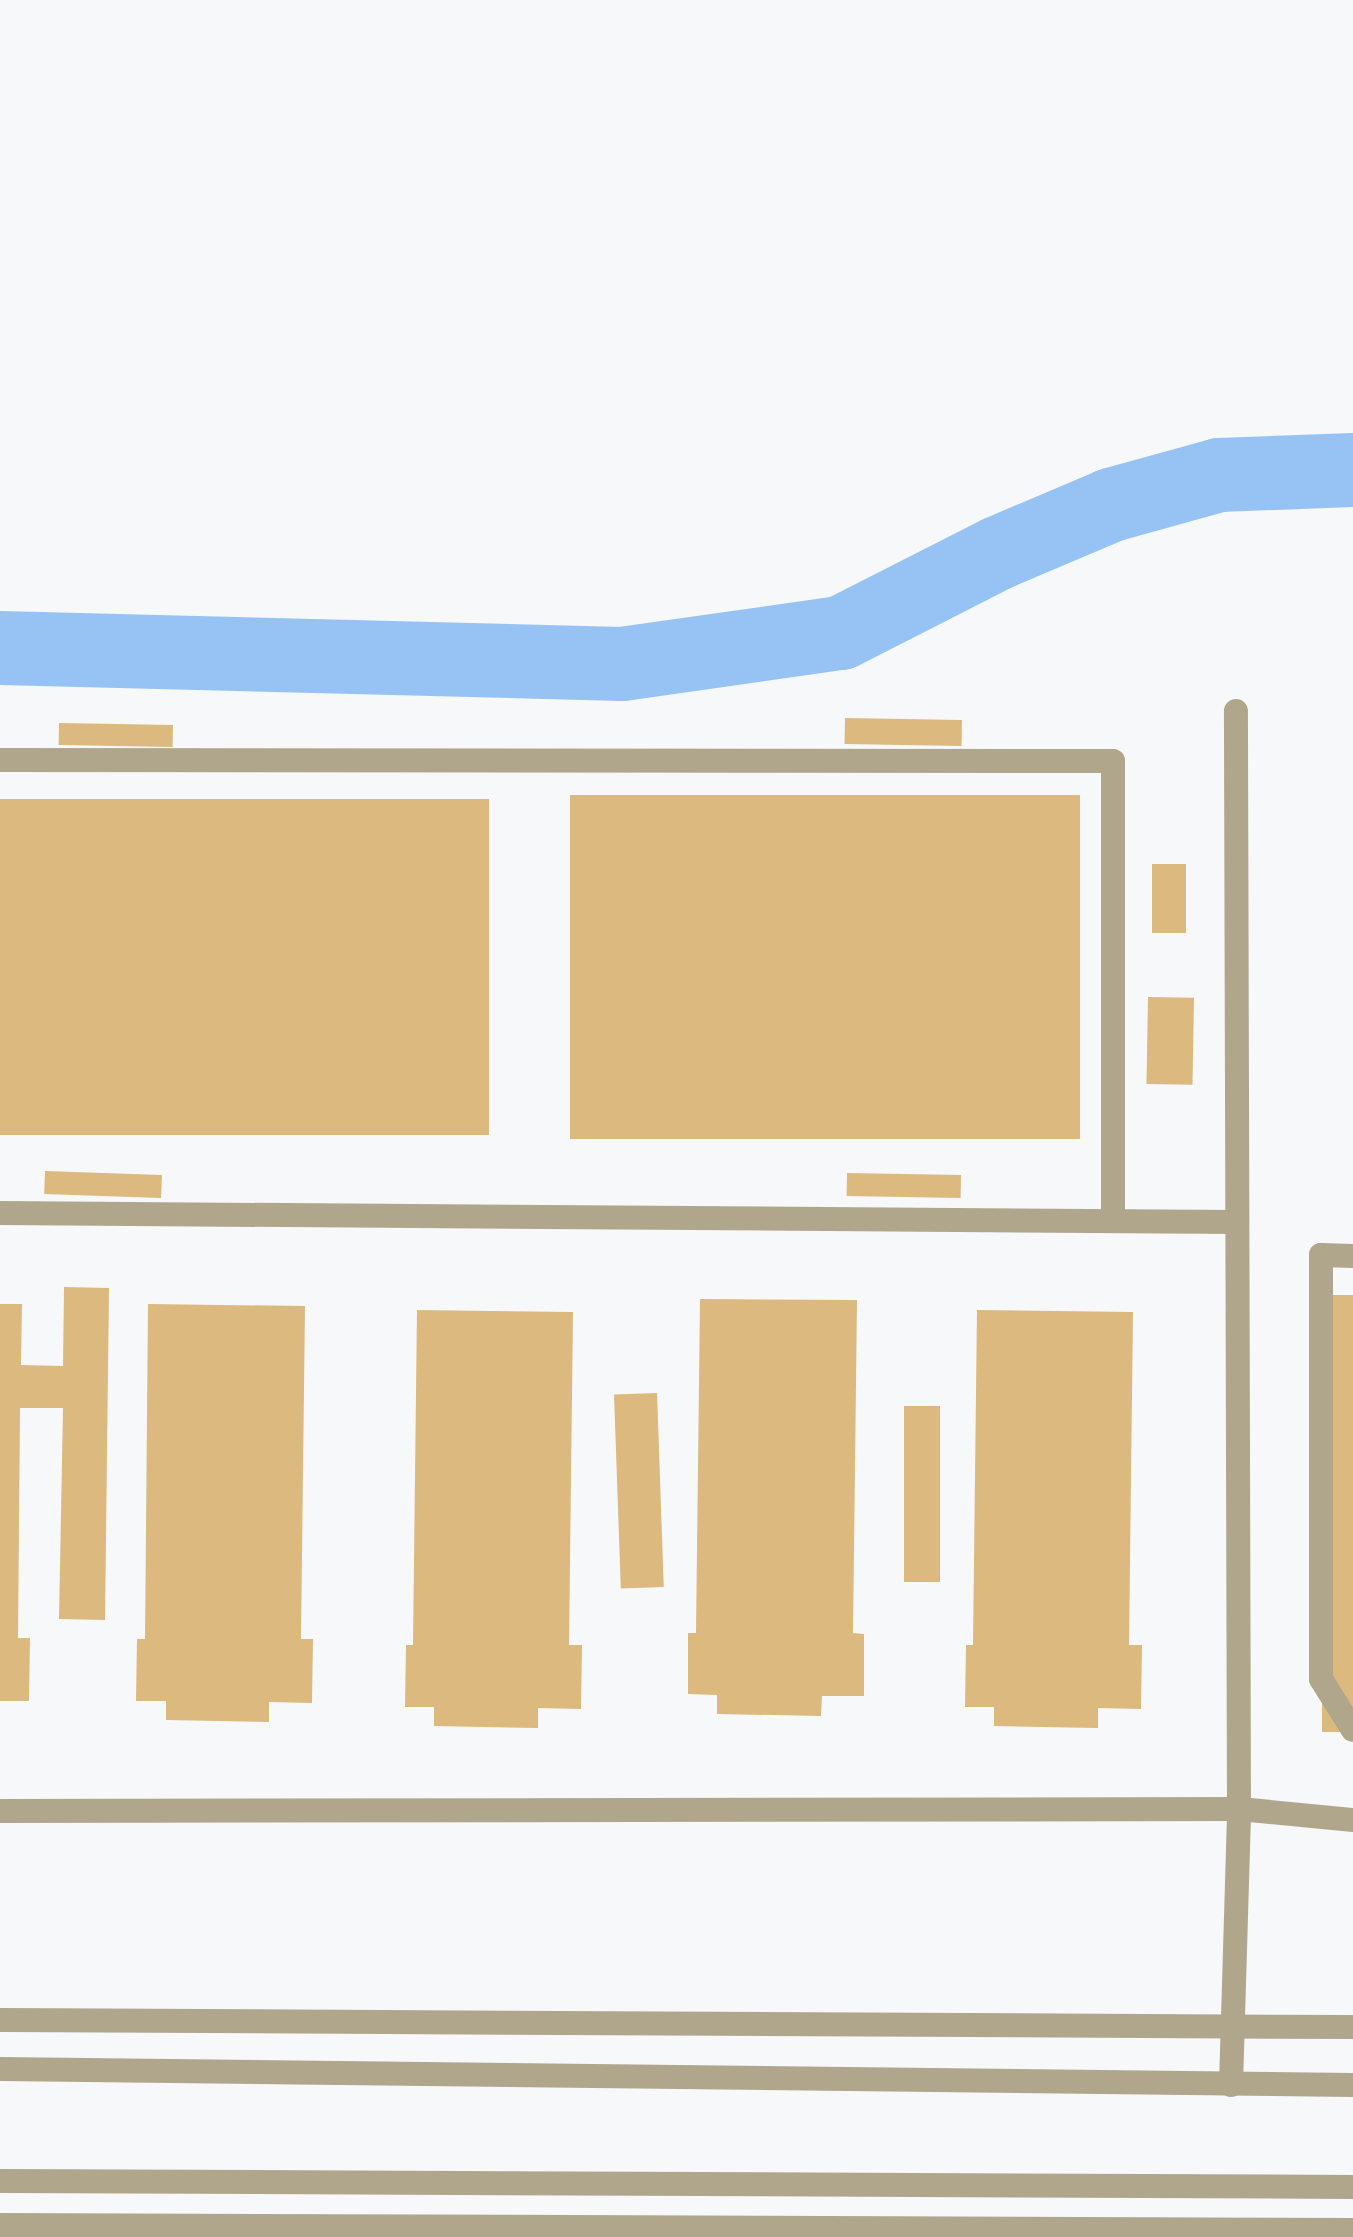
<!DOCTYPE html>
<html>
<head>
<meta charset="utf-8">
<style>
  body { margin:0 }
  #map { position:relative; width:1353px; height:2237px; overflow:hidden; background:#f7f8fa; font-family:"DejaVu Sans",sans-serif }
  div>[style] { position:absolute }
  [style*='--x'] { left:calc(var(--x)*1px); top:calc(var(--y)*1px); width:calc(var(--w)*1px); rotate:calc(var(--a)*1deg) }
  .river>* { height:74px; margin:-37px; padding:0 37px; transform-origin:37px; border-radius:37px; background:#96c3f4 }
  .building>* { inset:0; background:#dcb97f; transform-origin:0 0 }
  .minor>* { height:24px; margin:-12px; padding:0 12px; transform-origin:12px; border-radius:12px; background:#b0a68c }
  span { translate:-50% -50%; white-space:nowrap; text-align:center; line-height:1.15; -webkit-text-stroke:7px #fff; paint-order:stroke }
</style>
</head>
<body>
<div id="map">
  <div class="river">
    <div style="--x:0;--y:648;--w:622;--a:1.47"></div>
    <div style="--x:622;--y:664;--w:221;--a:-8.1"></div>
    <div style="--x:841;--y:633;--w:176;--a:-27"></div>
    <div style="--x:998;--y:553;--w:123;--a:-23"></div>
    <div style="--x:1111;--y:505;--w:112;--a:-15.5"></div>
    <div style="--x:1219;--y:475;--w:134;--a:-2.1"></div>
  </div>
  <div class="building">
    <div style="left:845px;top:718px;width:117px;height:26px;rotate:1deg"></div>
    <div style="left:59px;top:723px;width:114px;height:22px;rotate:1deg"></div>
    <div style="left:570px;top:795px;width:510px;height:344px"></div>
    <div style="left:489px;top:799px;width:336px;height:489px;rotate:90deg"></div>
    <div style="left:1152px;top:864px;width:34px;height:69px"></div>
    <div style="left:1148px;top:997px;width:46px;height:87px;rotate:1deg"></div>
    <div style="left:45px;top:1171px;width:117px;height:23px;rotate:2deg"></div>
    <div style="left:847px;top:1173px;width:114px;height:23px;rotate:1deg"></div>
    <div style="clip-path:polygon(64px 1287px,109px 1288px,105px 1620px,59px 1619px,63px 1408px,20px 1408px,18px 1638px,30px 1638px,29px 1701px,0 1701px,0 1304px,22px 1304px,21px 1365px,63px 1366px)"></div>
    <div style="left:1322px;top:1295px;width:31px;height:437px"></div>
    <div style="clip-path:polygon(700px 1299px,857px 1300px,853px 1633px,864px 1634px,864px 1696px,822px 1696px,821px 1716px,717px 1714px,717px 1695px,688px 1694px,688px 1633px,696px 1633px)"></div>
    <div style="clip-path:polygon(148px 1304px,305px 1306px,301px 1639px,313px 1639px,312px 1703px,269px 1702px,269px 1722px,166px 1720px,166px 1701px,136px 1701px,137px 1639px,145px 1639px)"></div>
    <div style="clip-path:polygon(417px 1310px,573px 1312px,569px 1645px,582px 1645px,581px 1709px,538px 1708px,538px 1728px,434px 1726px,434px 1707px,405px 1707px,406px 1645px,413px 1645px)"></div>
    <div style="clip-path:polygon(977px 1310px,1133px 1312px,1129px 1645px,1142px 1645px,1141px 1709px,1098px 1708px,1098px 1728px,994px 1726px,994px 1707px,965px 1707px,966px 1645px,973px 1645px)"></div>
    <div style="left:657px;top:1393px;width:194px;height:43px;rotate:88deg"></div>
    <div style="left:904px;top:1406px;width:36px;height:176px"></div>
  </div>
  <div class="minor">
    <div style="--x:0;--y:760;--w:1113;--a:0.05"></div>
    <div style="--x:1113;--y:761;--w:460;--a:90"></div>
    <div style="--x:0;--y:1213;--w:1236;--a:0.42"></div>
    <div style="--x:1353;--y:1256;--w:32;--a:-178"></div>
    <div style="--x:1321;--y:1255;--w:424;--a:90"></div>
    <div style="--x:1321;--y:1679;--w:60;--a:57.9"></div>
    <div style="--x:0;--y:1811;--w:1239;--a:-0.09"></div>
    <div style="--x:1239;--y:1809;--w:115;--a:5.5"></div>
    <div style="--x:0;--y:2020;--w:1353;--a:0.3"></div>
    <div style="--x:0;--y:2069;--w:1353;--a:0.68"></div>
    <div style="--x:1231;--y:2085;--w:276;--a:-88.3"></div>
    <div style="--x:1239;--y:1809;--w:1098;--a:-90.16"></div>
    <div style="--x:0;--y:2181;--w:1353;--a:0.25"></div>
    <div style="--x:0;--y:2225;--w:1353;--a:0.21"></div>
  </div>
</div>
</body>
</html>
